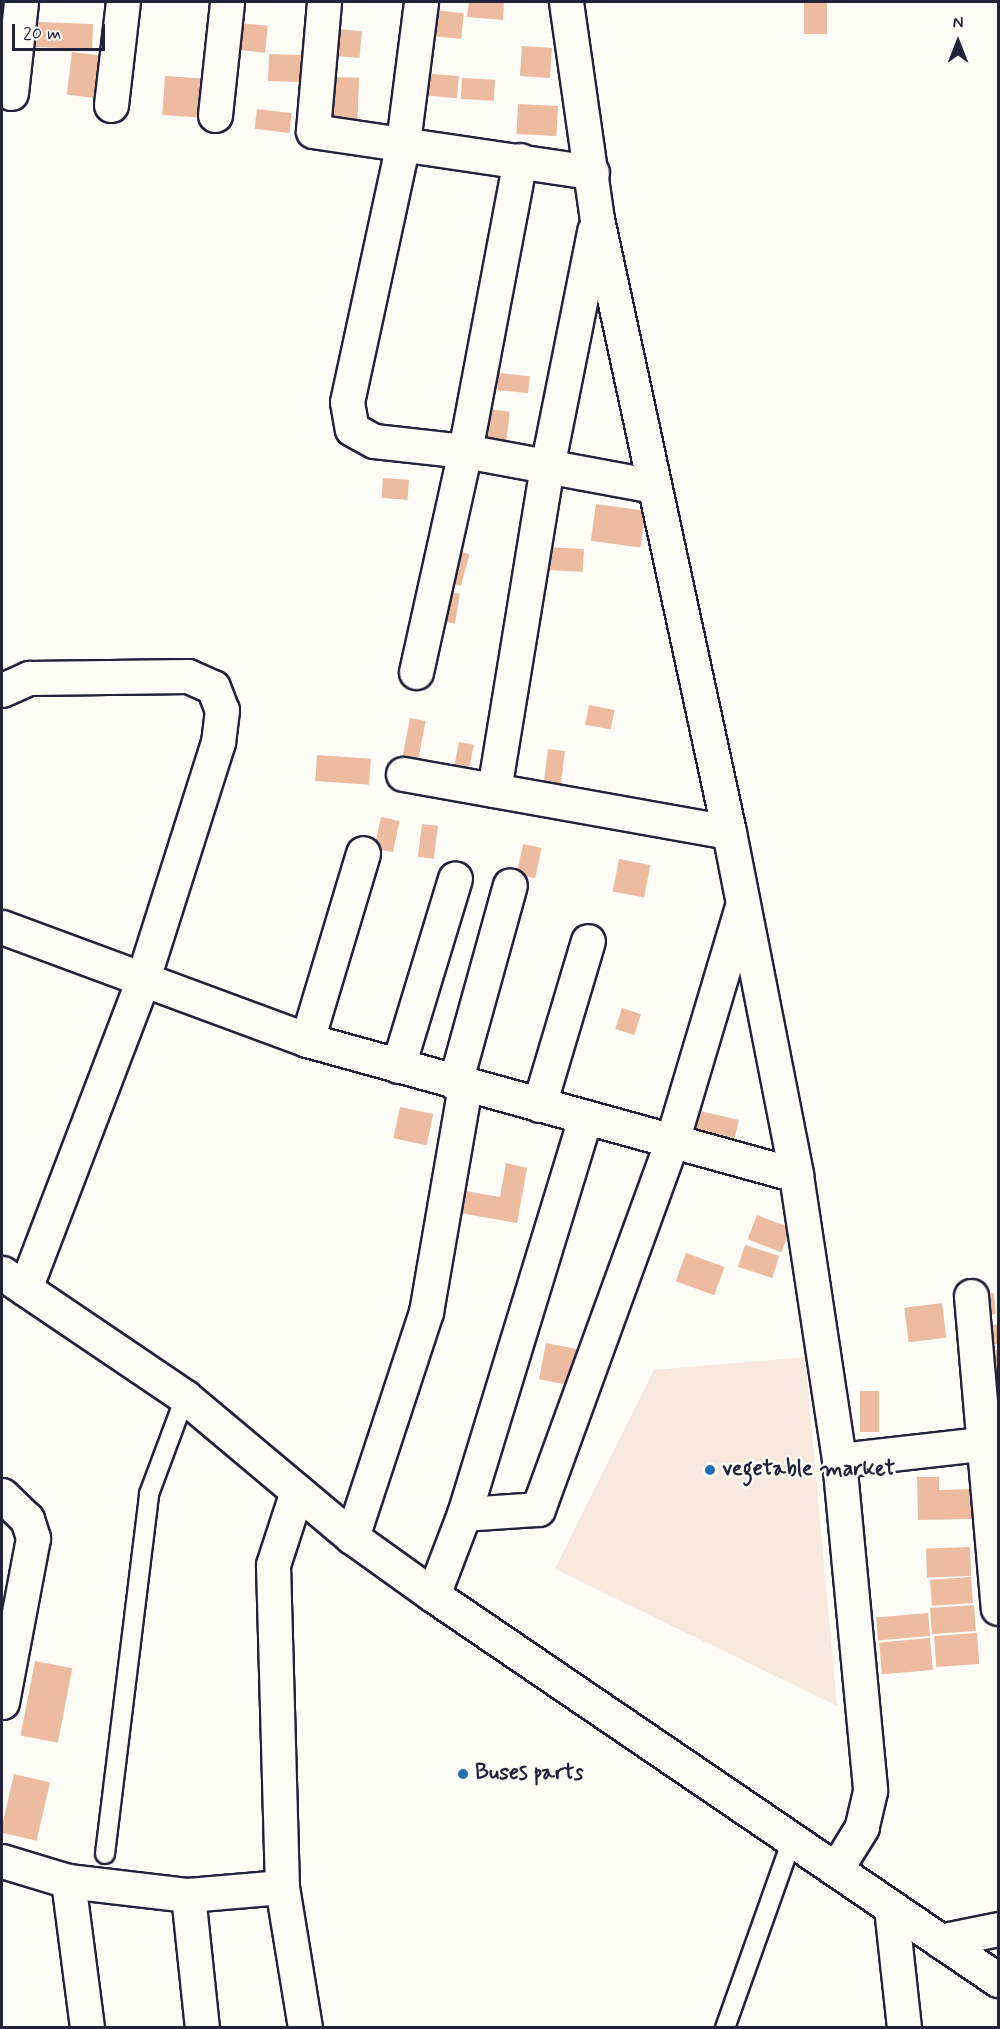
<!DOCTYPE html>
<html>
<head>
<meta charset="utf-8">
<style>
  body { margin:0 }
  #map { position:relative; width:1000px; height:2029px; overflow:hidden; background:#fdfcf7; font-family:Mynerve,sans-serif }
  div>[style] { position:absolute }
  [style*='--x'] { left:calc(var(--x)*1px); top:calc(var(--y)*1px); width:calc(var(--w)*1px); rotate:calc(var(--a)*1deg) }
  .built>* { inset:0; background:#f8e8dd }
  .building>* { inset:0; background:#edbb9f; transform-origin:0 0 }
  .roads { filter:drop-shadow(2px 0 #22223b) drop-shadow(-2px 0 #22223b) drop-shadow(0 2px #22223b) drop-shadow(0 -2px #22223b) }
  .service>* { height:18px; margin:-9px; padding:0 9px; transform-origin:9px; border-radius:9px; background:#fdfcf7 }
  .minor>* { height:33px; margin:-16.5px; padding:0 16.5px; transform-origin:16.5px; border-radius:16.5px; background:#fdfcf7 }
  .tertiary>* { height:33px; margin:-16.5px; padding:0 16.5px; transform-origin:16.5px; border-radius:16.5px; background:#fdfcf7 }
  .dots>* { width:16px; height:16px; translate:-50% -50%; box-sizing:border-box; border:3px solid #fdfcf7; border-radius:50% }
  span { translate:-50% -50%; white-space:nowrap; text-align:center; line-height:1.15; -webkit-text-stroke:5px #fdfcf7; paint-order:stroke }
  .poi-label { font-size:22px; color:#22223b; font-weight:700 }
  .left { translate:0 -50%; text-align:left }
  .frame { position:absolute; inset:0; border:3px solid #22223b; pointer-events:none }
  .north { position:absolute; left:928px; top:12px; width:60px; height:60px; -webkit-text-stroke:4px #fdfcf7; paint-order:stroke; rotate:0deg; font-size:16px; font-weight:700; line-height:24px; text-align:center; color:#22223b }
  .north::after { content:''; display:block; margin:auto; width:21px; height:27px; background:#22223b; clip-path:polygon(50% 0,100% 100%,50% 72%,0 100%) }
  .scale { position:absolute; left:12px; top:24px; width:93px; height:27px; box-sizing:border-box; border:3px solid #22223b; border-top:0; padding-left:8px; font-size:18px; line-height:21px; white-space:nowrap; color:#22223b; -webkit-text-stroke:4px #fdfcf7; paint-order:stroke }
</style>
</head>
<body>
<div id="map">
  <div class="built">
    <div style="clip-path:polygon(805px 1357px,837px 1706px,555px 1569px,654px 1370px)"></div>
  </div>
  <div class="building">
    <div style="clip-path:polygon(469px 2px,504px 2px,503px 20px,467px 17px)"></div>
    <div style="left:804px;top:2px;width:23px;height:32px"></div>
    <div style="left:433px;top:10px;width:31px;height:26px;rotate:6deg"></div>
    <div style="left:37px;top:22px;width:56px;height:25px;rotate:2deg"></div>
    <div style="left:231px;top:22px;width:37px;height:27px;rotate:6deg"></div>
    <div style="left:326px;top:28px;width:36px;height:27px;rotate:5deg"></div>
    <div style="left:522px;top:46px;width:30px;height:30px;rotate:4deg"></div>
    <div style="left:72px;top:52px;width:32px;height:43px;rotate:7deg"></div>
    <div style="left:269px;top:54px;width:32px;height:27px;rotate:2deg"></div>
    <div style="left:422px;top:73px;width:37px;height:22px;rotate:5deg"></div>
    <div style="left:165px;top:76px;width:47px;height:39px;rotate:4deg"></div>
    <div style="left:334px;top:77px;width:25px;height:44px;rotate:2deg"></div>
    <div style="left:462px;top:78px;width:33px;height:21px;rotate:3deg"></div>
    <div style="left:518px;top:104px;width:40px;height:30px;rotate:3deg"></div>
    <div style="left:257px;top:109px;width:35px;height:20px;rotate:7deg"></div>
    <div style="left:499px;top:373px;width:31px;height:17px;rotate:6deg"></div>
    <div style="left:487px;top:409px;width:23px;height:37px;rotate:7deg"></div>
    <div style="left:383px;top:478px;width:26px;height:20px;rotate:4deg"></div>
    <div style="left:596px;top:504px;width:50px;height:37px;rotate:8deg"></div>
    <div style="left:548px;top:547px;width:36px;height:23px;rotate:3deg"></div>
    <div style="left:454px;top:550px;width:16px;height:33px;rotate:15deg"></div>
    <div style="left:442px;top:591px;width:18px;height:30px;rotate:9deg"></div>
    <div style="left:589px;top:705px;width:26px;height:20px;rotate:11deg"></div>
    <div style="left:410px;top:718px;width:16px;height:46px;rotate:11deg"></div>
    <div style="left:459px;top:742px;width:15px;height:32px;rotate:11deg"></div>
    <div style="left:548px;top:749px;width:17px;height:35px;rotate:7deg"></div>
    <div style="left:317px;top:755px;width:54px;height:26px;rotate:4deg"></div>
    <div style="left:381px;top:817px;width:19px;height:32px;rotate:12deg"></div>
    <div style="left:422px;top:824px;width:16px;height:33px;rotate:7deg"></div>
    <div style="left:523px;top:844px;width:19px;height:31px;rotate:12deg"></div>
    <div style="left:619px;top:859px;width:32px;height:33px;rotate:11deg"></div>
    <div style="left:622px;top:1008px;width:20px;height:22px;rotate:18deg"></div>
    <div style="left:400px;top:1107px;width:34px;height:32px;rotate:12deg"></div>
    <div style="left:696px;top:1110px;width:44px;height:27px;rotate:13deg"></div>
    <div style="clip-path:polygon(506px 1163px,527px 1168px,517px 1223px,449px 1211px,454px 1189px,500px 1197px)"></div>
    <div style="left:757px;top:1215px;width:36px;height:26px;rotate:21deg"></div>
    <div style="left:745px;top:1245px;width:36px;height:23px;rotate:18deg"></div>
    <div style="left:686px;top:1253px;width:41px;height:30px;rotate:20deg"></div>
    <div style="left:994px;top:1293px;width:21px;height:17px;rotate:85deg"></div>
    <div style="left:942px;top:1303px;width:35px;height:38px;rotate:83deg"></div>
    <div style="left:998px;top:1325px;width:19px;height:17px;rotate:90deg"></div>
    <div style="left:546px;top:1343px;width:31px;height:37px;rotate:11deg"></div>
    <div style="left:985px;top:1350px;width:13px;height:24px"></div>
    <div style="left:860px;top:1391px;width:19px;height:41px"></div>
    <div style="clip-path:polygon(917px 1477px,939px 1477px,939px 1490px,971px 1489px,972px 1519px,918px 1520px)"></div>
    <div style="left:970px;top:1547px;width:29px;height:44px;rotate:88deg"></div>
    <div style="left:971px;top:1577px;width:26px;height:41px;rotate:86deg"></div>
    <div style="left:974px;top:1605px;width:26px;height:44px;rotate:86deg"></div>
    <div style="left:928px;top:1613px;width:23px;height:52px;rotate:85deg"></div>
    <div style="left:977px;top:1633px;width:31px;height:43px;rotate:86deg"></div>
    <div style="left:930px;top:1638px;width:32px;height:51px;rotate:85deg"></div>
    <div style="left:35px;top:1661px;width:38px;height:76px;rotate:11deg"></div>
    <div style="left:14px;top:1774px;width:37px;height:60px;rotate:13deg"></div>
  </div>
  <div class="roads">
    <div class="service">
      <div style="--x:105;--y:1854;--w:363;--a:-83"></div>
      <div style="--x:149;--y:1494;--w:103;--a:-69.6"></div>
      <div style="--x:725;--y:2028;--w:200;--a:-70.4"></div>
    </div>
    <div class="minor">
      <div style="--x:324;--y:2;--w:129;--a:94.9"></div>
      <div style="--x:313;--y:131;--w:282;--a:8.4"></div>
      <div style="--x:421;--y:2;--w:142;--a:97.3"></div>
      <div style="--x:403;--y:143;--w:265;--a:102.2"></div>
      <div style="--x:347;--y:402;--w:27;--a:80"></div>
      <div style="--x:352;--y:429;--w:25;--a:29"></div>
      <div style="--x:374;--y:441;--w:92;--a:6.3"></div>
      <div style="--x:465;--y:451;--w:192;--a:10.5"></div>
      <div style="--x:566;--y:2;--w:219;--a:81.9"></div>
      <div style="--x:597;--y:219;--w:627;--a:77.85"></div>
      <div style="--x:729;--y:832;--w:349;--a:78.9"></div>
      <div style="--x:796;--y:1175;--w:288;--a:81.4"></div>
      <div style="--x:839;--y:1460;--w:332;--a:84.6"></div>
      <div style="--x:870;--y:1791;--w:37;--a:103"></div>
      <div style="--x:862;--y:1827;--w:49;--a:121.8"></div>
      <div style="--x:11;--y:93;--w:92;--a:-83.7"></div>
      <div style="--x:111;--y:105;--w:104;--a:-83.4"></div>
      <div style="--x:215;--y:115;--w:114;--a:-83.9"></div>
      <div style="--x:416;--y:672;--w:226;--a:-77.5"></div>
      <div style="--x:465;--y:451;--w:296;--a:-79.3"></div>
      <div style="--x:2;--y:690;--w:30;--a:-24"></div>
      <div style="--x:29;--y:678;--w:159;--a:-0.7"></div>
      <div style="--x:188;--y:676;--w:27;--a:24"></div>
      <div style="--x:213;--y:687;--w:25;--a:69"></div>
      <div style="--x:222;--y:710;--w:32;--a:97"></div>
      <div style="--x:218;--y:742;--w:252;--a:107.6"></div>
      <div style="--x:142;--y:982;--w:328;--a:110.9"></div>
      <div style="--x:403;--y:774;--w:331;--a:10.1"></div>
      <div style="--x:494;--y:790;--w:327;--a:-80.7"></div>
      <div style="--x:547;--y:467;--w:241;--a:-78.7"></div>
      <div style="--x:2;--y:927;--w:325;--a:20.3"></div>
      <div style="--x:307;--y:1040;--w:507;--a:15.43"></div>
      <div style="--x:307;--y:1040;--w:195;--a:-73.3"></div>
      <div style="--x:398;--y:1066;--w:196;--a:-73.1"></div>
      <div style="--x:455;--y:1083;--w:205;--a:-74.5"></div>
      <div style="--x:539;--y:1105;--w:171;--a:-73.4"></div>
      <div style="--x:971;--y:1296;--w:313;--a:85.1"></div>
      <div style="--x:839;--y:1460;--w:160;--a:-6.5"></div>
      <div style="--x:297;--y:1491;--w:78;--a:108"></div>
      <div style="--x:273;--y:1565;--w:322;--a:88.4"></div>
      <div style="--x:282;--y:1887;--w:143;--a:80.7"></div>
      <div style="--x:2;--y:1495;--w:35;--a:44"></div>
      <div style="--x:27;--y:1519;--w:20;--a:72"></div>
      <div style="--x:33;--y:1538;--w:167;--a:100.7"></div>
      <div style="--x:464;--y:1514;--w:74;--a:-3.9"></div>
      <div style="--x:538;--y:1509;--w:392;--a:-70"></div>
      <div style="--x:672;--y:1141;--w:241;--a:-73.4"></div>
      <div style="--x:352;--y:1537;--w:237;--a:-71.8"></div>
      <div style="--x:426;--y:1312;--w:229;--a:-80.2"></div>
      <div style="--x:433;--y:1595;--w:87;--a:-69.1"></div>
      <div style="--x:464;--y:1514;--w:413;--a:-73"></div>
      <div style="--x:2;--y:1861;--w:69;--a:16.9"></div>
      <div style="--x:68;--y:1881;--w:121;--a:6.7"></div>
      <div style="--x:188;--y:1895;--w:94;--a:-4.9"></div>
      <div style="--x:68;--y:1881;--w:148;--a:82.6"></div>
      <div style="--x:188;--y:1895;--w:134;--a:84"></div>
      <div style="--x:891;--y:1908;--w:121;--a:83.8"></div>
      <div style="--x:940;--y:1941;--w:59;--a:-11.7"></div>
    </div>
    <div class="tertiary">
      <div style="--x:2;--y:1273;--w:221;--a:34.1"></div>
      <div style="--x:185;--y:1397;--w:218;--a:40"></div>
      <div style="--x:352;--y:1537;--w:100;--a:35.6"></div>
      <div style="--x:433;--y:1595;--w:684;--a:34.27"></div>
    </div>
  </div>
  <div class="dots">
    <div style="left:710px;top:1470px;background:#1f6fb2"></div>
    <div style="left:463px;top:1774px;background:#1f6fb2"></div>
  </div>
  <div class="poi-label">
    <span class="left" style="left:722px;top:1470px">vegetable market</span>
    <span class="left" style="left:475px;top:1774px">Buses parts</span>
  </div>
  <div class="frame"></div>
  <div class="north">N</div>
  <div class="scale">20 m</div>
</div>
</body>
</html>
